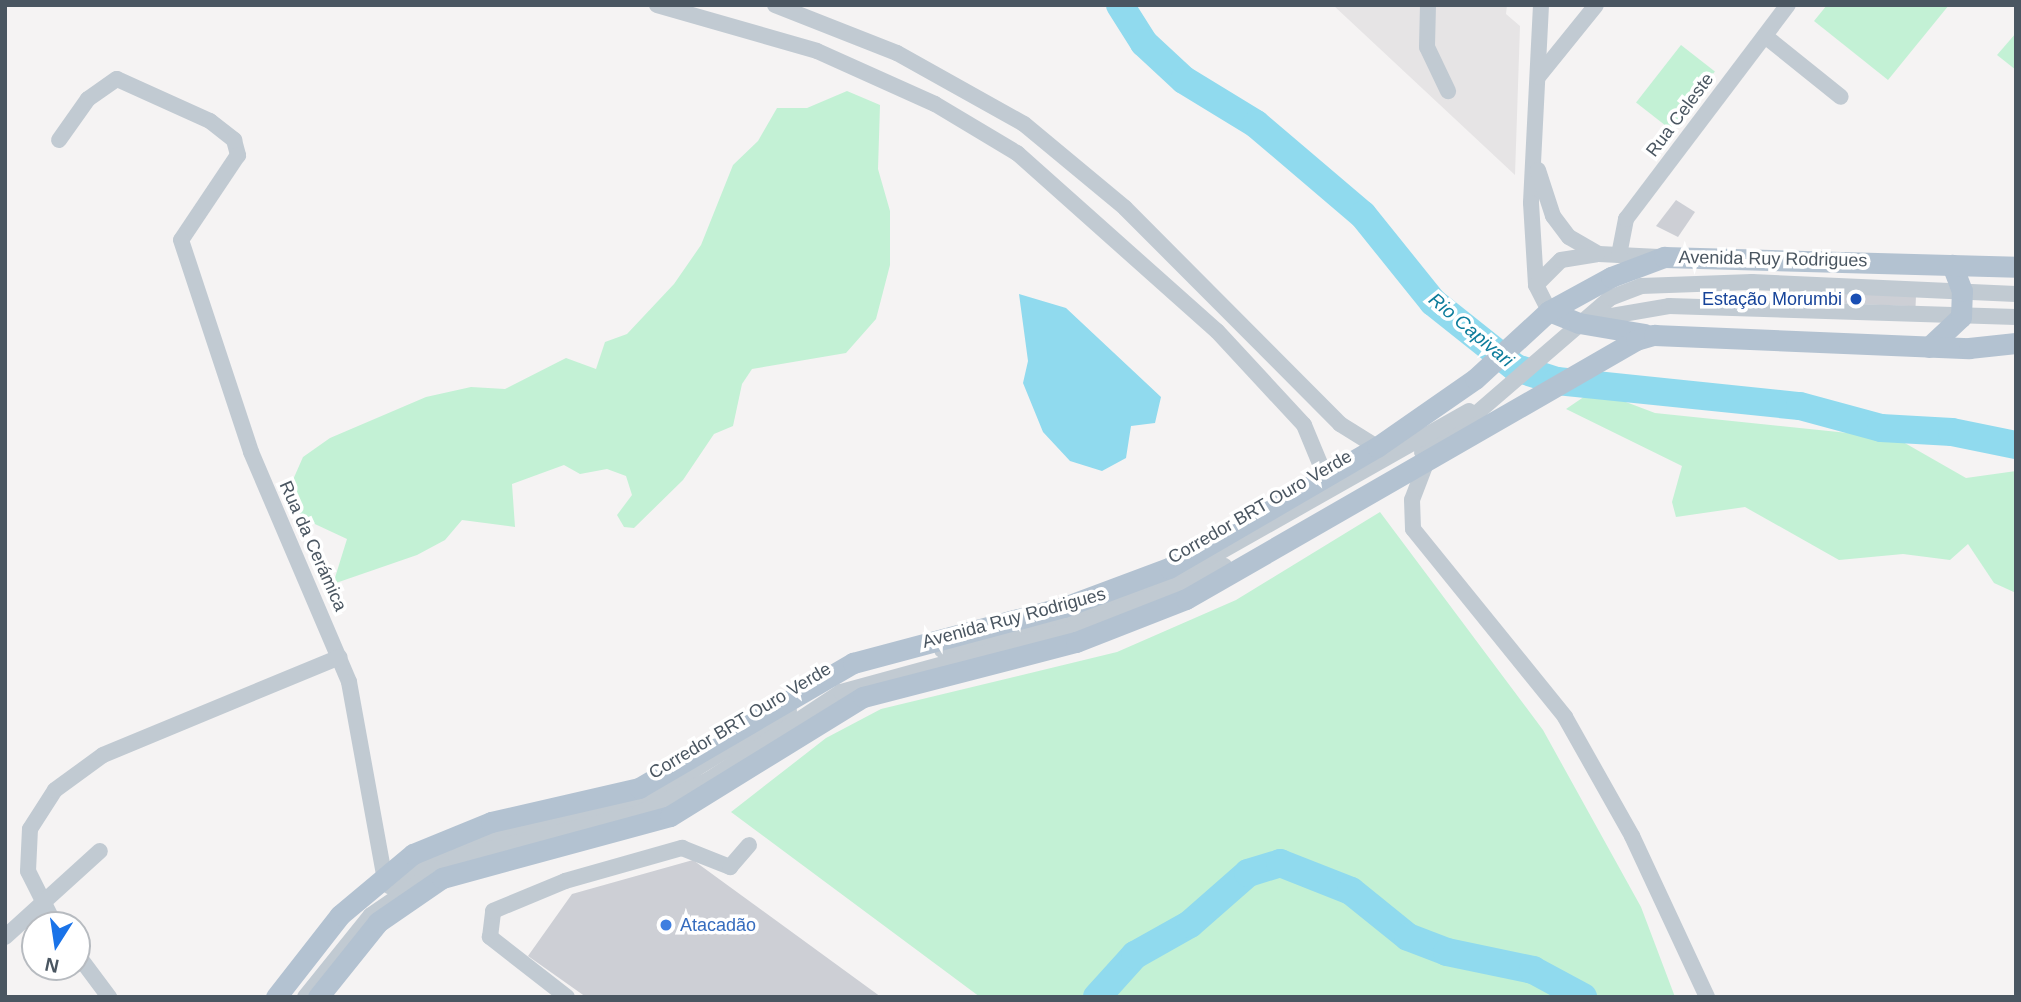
<!DOCTYPE html>
<html>
<head>
<meta charset="utf-8">
<style>
  body { margin:0 }
  #map { position:relative; width:2021px; height:1002px; overflow:hidden; background:#f5f3f3; font-family:Arial,sans-serif }
  div>[style] { position:absolute }
  [style*='--x'] { left:calc(var(--x)*1px); top:calc(var(--y)*1px); width:calc(var(--w)*1px); rotate:calc(var(--a)*1deg) }
  .education>* { inset:0; background:#e6e4e5 }
  .green>* { inset:0; background:#c3f1d5; transform-origin:0 0 }
  .water>* { inset:0; background:#90daee }
  .river>* { height:28px; margin:-14px; padding:0 14px; transform-origin:14px; border-radius:14px; background:#90daee }
  .building>* { inset:0; background:#cdcfd5; transform-origin:0 0 }
  .minor>* { height:16px; margin:-8px; padding:0 8px; transform-origin:8px; border-radius:8px; background:#c1cad2 }
  .major>* { height:21px; margin:-10.5px; padding:0 10.5px; transform-origin:10.5px; border-radius:10.5px; background:#b3c2d1 }
  .dots>* { width:19px; height:19px; translate:-50% -50%; box-sizing:border-box; border:4px solid #fff; border-radius:50% }
  span { translate:-50% -50%; white-space:nowrap; text-align:center; line-height:1.15; -webkit-text-stroke:7px #fff; paint-order:stroke }
  .street-label { font-size:18px; color:#4a5661 }
  .transit-label { font-size:18px; color:#164399 }
  .right { translate:-100% -50%; text-align:right }
  .shop-label { font-size:18px; color:#366cbe }
  .left { translate:0 -50%; text-align:left }
  .water-label { font-size:19px; color:#0c7c9b; font-style:italic }
  .frame { position:absolute; inset:0; border:7px solid #4a5661; pointer-events:none }
  .north { position:absolute; left:21px; top:911px; width:70px; height:70px; box-sizing:border-box; background:#fff; border:2px solid #b7bbc0; border-radius:50%; rotate:192deg; font-size:19px; font-weight:700; line-height:28px; text-align:center; color:#4a5661 }
  .north::after { content:''; display:block; margin:auto; width:24px; height:32px; background:#1a73e8; clip-path:polygon(50% 0,100% 100%,50% 72%,0 100%) }
</style>
</head>
<body>
<div id="map">
  <div class="education">
    <div style="clip-path:polygon(1333px 5px,1507px 5px,1506px 14px,1520px 26px,1515px 175px)"></div>
  </div>
  <div class="green">
    <div style="clip-path:polygon(1827px 5px,1949px 5px,1888px 80px,1814px 21px)"></div>
    <div style="clip-path:polygon(2016px 33px,2016px 70px,1997px 55px)"></div>
    <div style="left:1681px;top:45px;width:43px;height:73px;rotate:38deg"></div>
    <div style="clip-path:polygon(847px 91px,880px 105px,878px 169px,890px 211px,890px 265px,876px 319px,846px 353px,752px 369px,742px 384px,733px 426px,714px 434px,683px 480px,634px 528px,624px 527px,617px 515px,632px 495px,626px 476px,607px 469px,580px 474px,564px 465px,512px 484px,515px 527px,462px 520px,445px 540px,417px 555px,333px 584px,347px 539px,302px 518px,295px 506px,292px 482px,303px 457px,330px 438px,426px 397px,471px 387px,505px 389px,566px 358px,596px 369px,605px 342px,627px 334px,674px 284px,701px 245px,733px 165px,758px 141px,777px 108px,807px 108px)"></div>
    <div style="clip-path:polygon(1594px 390px,1655px 413px,1896px 438px,1966px 478px,2016px 471px,2016px 593px,1994px 583px,1968px 544px,1950px 560px,1903px 554px,1839px 560px,1745px 507px,1676px 517px,1672px 502px,1682px 466px,1566px 409px)"></div>
    <div style="clip-path:polygon(1380px 512px,1543px 730px,1641px 907px,1675px 997px,980px 997px,731px 812px,826px 738px,881px 709px,1117px 652px,1236px 600px)"></div>
  </div>
  <div class="water">
    <div style="clip-path:polygon(1019px 294px,1066px 308px,1161px 397px,1155px 423px,1131px 426px,1126px 458px,1102px 471px,1070px 461px,1043px 432px,1023px 383px,1028px 361px)"></div>
  </div>
  <div class="river">
    <div style="--x:1120;--y:5;--w:45;--a:57.7"></div>
    <div style="--x:1144;--y:43;--w:54;--a:42.8"></div>
    <div style="--x:1184;--y:80;--w:84;--a:31.4"></div>
    <div style="--x:1256;--y:124;--w:140;--a:40.4"></div>
    <div style="--x:1363;--y:215;--w:112;--a:51.2"></div>
    <div style="--x:1433;--y:302;--w:106;--a:38.5"></div>
    <div style="--x:1516;--y:368;--w:43;--a:17.6"></div>
    <div style="--x:1557;--y:381;--w:244;--a:5.9"></div>
    <div style="--x:1800;--y:406;--w:84;--a:15.2"></div>
    <div style="--x:1881;--y:428;--w:71;--a:3.2"></div>
    <div style="--x:1952;--y:432;--w:65;--a:11.5"></div>
    <div style="--x:1097;--y:997;--w:57;--a:-47.9"></div>
    <div style="--x:1135;--y:955;--w:63;--a:-29.4"></div>
    <div style="--x:1190;--y:924;--w:77;--a:-41.3"></div>
    <div style="--x:1248;--y:873;--w:34;--a:-17"></div>
    <div style="--x:1280;--y:863;--w:76;--a:21.5"></div>
    <div style="--x:1351;--y:891;--w:73;--a:38.9"></div>
    <div style="--x:1408;--y:937;--w:42;--a:21"></div>
    <div style="--x:1447;--y:952;--w:88;--a:11.8"></div>
    <div style="--x:1533;--y:970;--w:57;--a:28.4"></div>
  </div>
  <div class="building">
    <div style="clip-path:polygon(1676px 200px,1695px 212px,1678px 237px,1656px 226px)"></div>
    <div style="left:1796px;top:292px;width:120px;height:10px;rotate:2deg"></div>
    <div style="clip-path:polygon(693px 860px,719px 879px,881px 997px,586px 997px,528px 956px,572px 894px)"></div>
  </div>
  <div class="minor">
    <div style="--x:657;--y:5;--w:166;--a:16"></div>
    <div style="--x:817;--y:51;--w:129;--a:24.2"></div>
    <div style="--x:935;--y:104;--w:96;--a:30.9"></div>
    <div style="--x:1017;--y:153;--w:268;--a:41.7"></div>
    <div style="--x:1217;--y:331;--w:128;--a:47.2"></div>
    <div style="--x:1304;--y:425;--w:57;--a:67.5"></div>
    <div style="--x:775;--y:5;--w:131;--a:21.5"></div>
    <div style="--x:897;--y:53;--w:145;--a:29.2"></div>
    <div style="--x:1024;--y:124;--w:131;--a:39.7"></div>
    <div style="--x:1125;--y:208;--w:305;--a:45.1"></div>
    <div style="--x:1340;--y:424;--w:44;--a:31.9"></div>
    <div style="--x:1428;--y:5;--w:42;--a:91.4"></div>
    <div style="--x:1427;--y:47;--w:49;--a:64.5"></div>
    <div style="--x:1541;--y:5;--w:198;--a:92.9"></div>
    <div style="--x:1531;--y:203;--w:82;--a:86.5"></div>
    <div style="--x:1536;--y:285;--w:29;--a:63"></div>
    <div style="--x:1765;--y:36;--w:97;--a:38.8"></div>
    <div style="--x:1538;--y:77;--w:92;--a:-51.1"></div>
    <div style="--x:59;--y:140;--w:50;--a:-54.7"></div>
    <div style="--x:88;--y:99;--w:35;--a:-35"></div>
    <div style="--x:117;--y:79;--w:102;--a:24.3"></div>
    <div style="--x:210;--y:121;--w:31;--a:38"></div>
    <div style="--x:234;--y:140;--w:16;--a:75"></div>
    <div style="--x:238;--y:155;--w:102;--a:123.8"></div>
    <div style="--x:181;--y:240;--w:223;--a:71.7"></div>
    <div style="--x:251;--y:452;--w:250;--a:66.9"></div>
    <div style="--x:349;--y:682;--w:196;--a:79.7"></div>
    <div style="--x:1538;--y:170;--w:48;--a:71.9"></div>
    <div style="--x:1553;--y:216;--w:26;--a:53"></div>
    <div style="--x:1569;--y:237;--w:34;--a:30"></div>
    <div style="--x:1599;--y:254;--w:60;--a:2.9"></div>
    <div style="--x:1619;--y:255;--w:37;--a:-79"></div>
    <div style="--x:1626;--y:219;--w:268;--a:-52.9"></div>
    <div style="--x:1536;--y:285;--w:35;--a:-45"></div>
    <div style="--x:1561;--y:260;--w:36;--a:-9"></div>
    <div style="--x:1588;--y:320;--w:82;--a:-9.8"></div>
    <div style="--x:1669;--y:306;--w:347;--a:1.8"></div>
    <div style="--x:1422;--y:452;--w:58;--a:-34.5"></div>
    <div style="--x:1470;--y:419;--w:185;--a:-40.8"></div>
    <div style="--x:1610;--y:298;--w:33;--a:-21"></div>
    <div style="--x:1641;--y:286;--w:111;--a:-2.1"></div>
    <div style="--x:1752;--y:282;--w:264;--a:2.6"></div>
    <div style="--x:1425;--y:466;--w:36;--a:111"></div>
    <div style="--x:1412;--y:500;--w:29;--a:88"></div>
    <div style="--x:1413;--y:529;--w:242;--a:51"></div>
    <div style="--x:1565;--y:717;--w:137;--a:60.6"></div>
    <div style="--x:1632;--y:836;--w:178;--a:65"></div>
    <div style="--x:942;--y:650;--w:129;--a:-13.9"></div>
    <div style="--x:1067;--y:619;--w:115;--a:-21"></div>
    <div style="--x:1174;--y:578;--w:339;--a:-29.5"></div>
    <div style="--x:389;--y:886;--w:101;--a:-27.8"></div>
    <div style="--x:478;--y:839;--w:174;--a:-13.3"></div>
    <div style="--x:647;--y:799;--w:167;--a:-31.8"></div>
    <div style="--x:55;--y:925;--w:60;--a:-116.6"></div>
    <div style="--x:28;--y:871;--w:42;--a:-87.3"></div>
    <div style="--x:30;--y:829;--w:46;--a:-57.3"></div>
    <div style="--x:55;--y:790;--w:59;--a:-36.1"></div>
    <div style="--x:103;--y:755;--w:256;--a:-22.5"></div>
    <div style="--x:5;--y:937;--w:128;--a:-42.2"></div>
    <div style="--x:77;--y:954;--w:54;--a:53.3"></div>
    <div style="--x:305;--y:997;--w:105;--a:-51.2"></div>
    <div style="--x:371;--y:915;--w:103;--a:-34.3"></div>
    <div style="--x:456;--y:857;--w:188;--a:-13.5"></div>
    <div style="--x:639;--y:813;--w:79;--a:-25.6"></div>
    <div style="--x:710;--y:779;--w:157;--a:-33.6"></div>
    <div style="--x:841;--y:692;--w:239;--a:-15.3"></div>
    <div style="--x:1072;--y:629;--w:165;--a:-22.5"></div>
    <div style="--x:567;--y:997;--w:98;--a:-142.1"></div>
    <div style="--x:490;--y:937;--w:26;--a:-83"></div>
    <div style="--x:493;--y:911;--w:78;--a:-22.6"></div>
    <div style="--x:565;--y:881;--w:122;--a:-15.8"></div>
    <div style="--x:682;--y:848;--w:52;--a:21.6"></div>
    <div style="--x:730;--y:867;--w:29;--a:-49"></div>
  </div>
  <div class="major">
    <div style="--x:1549;--y:311;--w:32;--a:22"></div>
    <div style="--x:1579;--y:323;--w:67;--a:9.5"></div>
    <div style="--x:1929;--y:347;--w:44;--a:-43.2"></div>
    <div style="--x:1961;--y:317;--w:26;--a:-88"></div>
    <div style="--x:1962;--y:291;--w:28;--a:-111"></div>
    <div style="--x:276;--y:997;--w:104;--a:-52"></div>
    <div style="--x:340;--y:915;--w:95;--a:-39.9"></div>
    <div style="--x:413;--y:854;--w:84;--a:-22.3"></div>
    <div style="--x:491;--y:822;--w:152;--a:-12.9"></div>
    <div style="--x:639;--y:788;--w:248;--a:-30.3"></div>
    <div style="--x:853;--y:663;--w:218;--a:-14.9"></div>
    <div style="--x:1064;--y:607;--w:112;--a:-20.4"></div>
    <div style="--x:1169;--y:568;--w:241;--a:-30.2"></div>
    <div style="--x:1377;--y:447;--w:119;--a:-34.8"></div>
    <div style="--x:1475;--y:379;--w:100;--a:-42.6"></div>
    <div style="--x:1549;--y:311;--w:71;--a:-28.7"></div>
    <div style="--x:1611;--y:277;--w:57;--a:-20.7"></div>
    <div style="--x:1664;--y:257;--w:352;--a:1.6"></div>
    <div style="--x:318;--y:997;--w:96;--a:-51.3"></div>
    <div style="--x:378;--y:922;--w:78;--a:-34.5"></div>
    <div style="--x:442;--y:878;--w:236;--a:-15.2"></div>
    <div style="--x:670;--y:816;--w:227;--a:-31.7"></div>
    <div style="--x:863;--y:697;--w:220;--a:-14.5"></div>
    <div style="--x:1076;--y:642;--w:118;--a:-21.4"></div>
    <div style="--x:1186;--y:599;--w:519;--a:-29.92"></div>
    <div style="--x:1636;--y:340;--w:19;--a:-16"></div>
    <div style="--x:1654;--y:335;--w:315;--a:2.4"></div>
    <div style="--x:1969;--y:348;--w:47;--a:-6.1"></div>
  </div>
  <div class="dots">
    <div style="left:1856px;top:299px;background:#1a4fb4"></div>
    <div style="left:666px;top:925px;background:#3f7fe0"></div>
  </div>
  <div class="street-label">
    <span style="left:1680px;top:115px;rotate:-53deg">Rua Celeste</span>
    <span style="left:1773px;top:259px;rotate:1deg">Avenida Ruy Rodrigues</span>
    <span style="left:1260px;top:507px;rotate:-30deg">Corredor BRT Ouro Verde</span>
    <span style="left:313px;top:546px;rotate:66deg">Rua da Cerámica</span>
    <span style="left:1014px;top:618px;rotate:-15deg">Avenida Ruy Rodrigues</span>
    <span style="left:740px;top:721px;rotate:-31deg">Corredor BRT Ouro Verde</span>
  </div>
  <div class="transit-label">
    <span class="right" style="left:1842px;top:299px">Estação Morumbi</span>
  </div>
  <div class="shop-label">
    <span class="left" style="left:680px;top:925px">Atacadão</span>
  </div>
  <div class="water-label">
    <span style="left:1471px;top:330px;rotate:40deg">Rio Capivari</span>
  </div>
  <div class="frame"></div>
  <div class="north">N</div>
</div>
</body>
</html>
